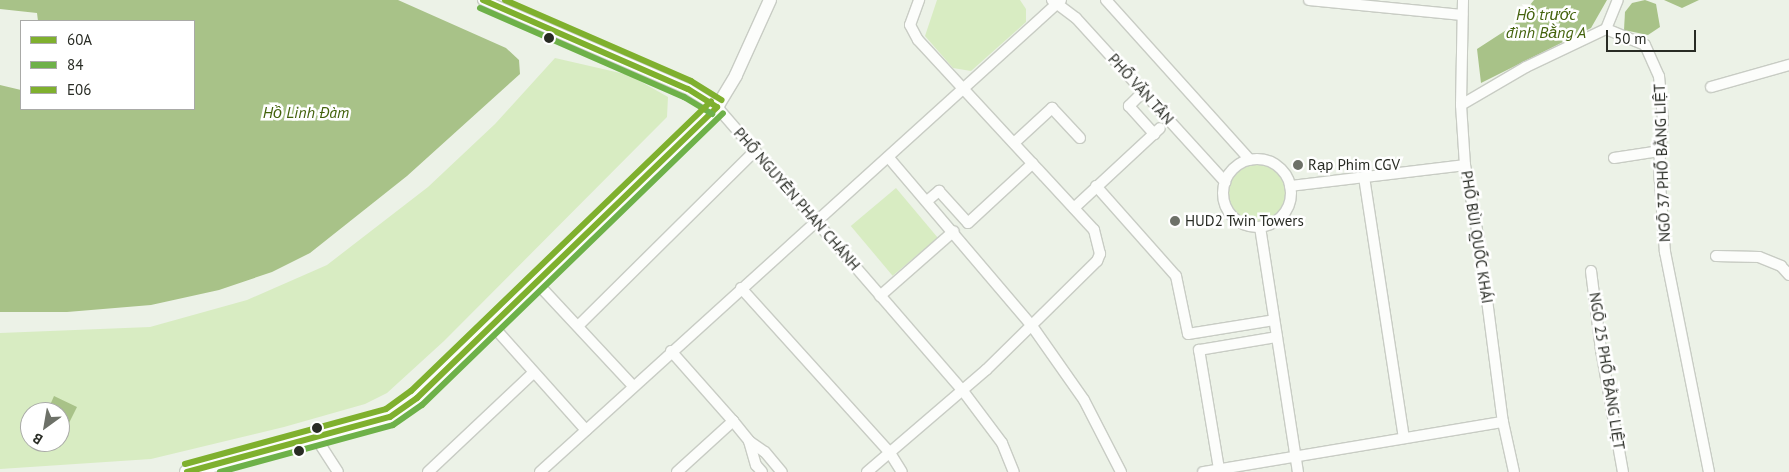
<!DOCTYPE html>
<html>
<head>
<meta charset="utf-8">
<style>
  body { margin:0 }
  #map { position:relative; width:1789px; height:472px; overflow:hidden; background:#ecf2e7; font-family:"PT Sans",sans-serif }
  div>[style] { position:absolute }
  [style*='--x'] { left:calc(var(--x)*1px); top:calc(var(--y)*1px); width:calc(var(--w)*1px); rotate:calc(var(--a)*1deg) }
  .green>* { inset:0; background:#d8ecc2; transform-origin:0 0 }
  .round { border-radius:50% }
  .water>* { inset:0; background:#a8c288 }
  .roads { filter:drop-shadow(1px 0 #c8ccc4) drop-shadow(-1px 0 #c8ccc4) drop-shadow(0 1px #c8ccc4) drop-shadow(0 -1px #c8ccc4) }
  .minor>* { height:10px; margin:-5px; padding:0 5px; transform-origin:5px; border-radius:5px; background:#fcfdfb }
  .minor>.ring { margin:-5px; padding:0; box-sizing:content-box; background:none; border:10px solid #fcfdfb; border-radius:50% }
  .tertiary>* { height:12px; margin:-6px; padding:0 6px; transform-origin:6px; border-radius:6px; background:#fcfdfb }
  .secondary>* { height:14px; margin:-7px; padding:0 7px; transform-origin:7px; border-radius:7px; background:#fcfdfb }
  .bus-1>* { height:6px; margin:-3px; padding:0 3px; transform-origin:3px; border-radius:3px; background:#7fb02e }
  .bus-2>* { height:6px; margin:-3px; padding:0 3px; transform-origin:3px; border-radius:3px; background:#6eb149 }
  .bus-3>* { height:6px; margin:-3px; padding:0 3px; transform-origin:3px; border-radius:3px; background:#7fb02e }
  .dots>* { width:14px; height:14px; translate:-50% -50%; box-sizing:border-box; border:2px solid #fff; border-radius:50% }
  span { translate:-50% -50%; white-space:nowrap; text-align:center; line-height:1.15; -webkit-text-stroke:5px #fff; paint-order:stroke }
  .street-label { font-size:15px; color:#282b24 }
  .poi-label { font-size:15px; color:#282b24 }
  .left { translate:0 -50%; text-align:left }
  .water-label { font-size:16px; color:#43620c; font-style:italic }
  .legend { position:absolute; left:20px; top:20px; width:175px; height:90px; box-sizing:border-box; background:#fff; border:1px solid #a9aaa7; margin:0; padding:6px 9px; list-style:none; font-size:15px; color:#282b24 }
  .legend li { display:flex; align-items:center; gap:10px; height:25px }
  .legend b { width:25px; border:1px solid #a9aaa7 }
  .north { position:absolute; left:20px; top:402px; width:50px; height:50px; box-sizing:border-box; background:#fff; border:1px solid #a9aaa7; border-radius:50%; rotate:212deg; font-size:14px; font-weight:700; line-height:20px; text-align:center; color:#282b24 }
  .north::after { content:''; display:block; margin:auto; width:18px; height:22px; background:#6d7168; clip-path:polygon(50% 0,100% 100%,50% 72%,0 100%) }
  .scale { position:absolute; left:1606px; top:30px; width:90px; height:22px; box-sizing:border-box; border:2px solid #282b24; border-top:0; padding-left:6px; font-size:15px; line-height:18px; white-space:nowrap; color:#282b24; -webkit-text-stroke:4px #fff; paint-order:stroke }
</style>
</head>
<body>
<div id="map">
  <div class="green">
    <div style="clip-path:polygon(937px 0,1020px 0,1026px 9px,1026px 22px,971px 71px,953px 68px,925px 36px)"></div>
    <div style="clip-path:polygon(evenodd,555px 58px,629px 75px,668px 97px,667px 117px,444px 341px,387px 393px,365px 404px,284px 427px,151px 459px,0 469px,0 333px,150px 327px,247px 300px,327px 265px,428px 187px,495px 124px,555px 58px,30px 412px,60px 412px,60px 442px,30px 442px,30px 412px)"></div>
    <div class="round" style="left:1223px;top:159px;width:68px;height:68px"></div>
    <div style="left:896px;top:188px;width:65px;height:59px;rotate:50deg"></div>
  </div>
  <div class="water">
    <div style="clip-path:polygon(0 0,398px 0,506px 48px,519px 60px,520px 74px,407px 176px,310px 253px,272px 272px,219px 290px,151px 305px,67px 312px,0 312px,0 85px,21px 90px,21px 109px,194px 109px,194px 21px,38px 21px,37px 13px,0 9px)"></div>
    <div style="clip-path:polygon(1534px 0,1607px 0,1591px 28px,1481px 83px,1477px 49px,1514px 25px)"></div>
    <div style="clip-path:polygon(1645px 0,1656px 4px,1660px 27px,1648px 35px,1624px 30px,1625px 12px,1632px 3px)"></div>
    <div style="clip-path:polygon(1664px 0,1699px 0,1682px 8px)"></div>
    <div style="clip-path:polygon(54px 396px,77px 407px,60px 441px,60px 412px,47px 412px)"></div>
  </div>
  <div class="roads">
    <div class="minor">
      <div style="--x:483;--y:0;--w:223;--a:23.5"></div>
      <div style="--x:688;--y:89;--w:34;--a:32"></div>
      <div style="--x:717;--y:107;--w:376;--a:49.1"></div>
      <div style="--x:963;--y:391;--w:65;--a:53.1"></div>
      <div style="--x:1002;--y:443;--w:31;--a:68"></div>
      <div style="--x:1052;--y:0;--w:30;--a:37"></div>
      <div style="--x:1076;--y:18;--w:222;--a:47.7"></div>
      <div style="--x:1106;--y:0;--w:215;--a:48"></div>
      <div style="--x:1309;--y:0;--w:154;--a:5.6"></div>
      <div style="--x:1463;--y:0;--w:105;--a:91.1"></div>
      <div style="--x:1461;--y:105;--w:60;--a:86.2"></div>
      <div style="--x:1465;--y:165;--w:82;--a:79.5"></div>
      <div style="--x:1480;--y:246;--w:177;--a:82.6"></div>
      <div style="--x:1503;--y:422;--w:51;--a:77.6"></div>
      <div style="--x:1606;--y:29;--w:42;--a:22.3"></div>
      <div style="--x:1645;--y:45;--w:34;--a:66"></div>
      <div style="--x:1659;--y:76;--w:43;--a:84.7"></div>
      <div style="--x:1663;--y:119;--w:50;--a:94.6"></div>
      <div style="--x:1659;--y:169;--w:83;--a:85.9"></div>
      <div style="--x:1665;--y:252;--w:224;--a:78.7"></div>
      <div style="--x:1711;--y:87;--w:81;--a:-15.8"></div>
      <div style="--x:1143;--y:92;--w:20;--a:135"></div>
      <div style="--x:1129;--y:106;--w:38;--a:48"></div>
      <div style="--x:1461;--y:105;--w:75;--a:-30.3"></div>
      <div style="--x:1526;--y:67;--w:89;--a:-25.4"></div>
      <div style="--x:1606;--y:29;--w:31;--a:-68"></div>
      <div style="--x:1014;--y:143;--w:52;--a:-42.6"></div>
      <div style="--x:1052;--y:108;--w:41;--a:47"></div>
      <div style="--x:889;--y:158;--w:221;--a:49.6"></div>
      <div style="--x:1032;--y:326;--w:90;--a:54.9"></div>
      <div style="--x:1084;--y:400;--w:81;--a:62.8"></div>
      <div style="--x:1614;--y:158;--w:47;--a:-8.7"></div>
      <div class="ring" style="left:1223px;top:159px;width:58px;height:58px"></div>
      <div style="--x:1364;--y:177;--w:264;--a:81.3"></div>
      <div style="--x:1096;--y:186;--w:120;--a:48.4"></div>
      <div style="--x:1176;--y:276;--w:59;--a:78.3"></div>
      <div style="--x:1188;--y:334;--w:87;--a:-9.2"></div>
      <div style="--x:1290;--y:186;--w:176;--a:-6.8"></div>
      <div style="--x:927;--y:201;--w:16;--a:-40"></div>
      <div style="--x:939;--y:191;--w:43;--a:47.8"></div>
      <div style="--x:968;--y:223;--w:88;--a:-42.7"></div>
      <div style="--x:1074;--y:208;--w:117;--a:-42.9"></div>
      <div style="--x:1260;--y:227;--w:248;--a:81.2"></div>
      <div style="--x:1716;--y:256;--w:43;--a:1.3"></div>
      <div style="--x:1759;--y:257;--w:24;--a:22"></div>
      <div style="--x:1781;--y:266;--w:12;--a:48"></div>
      <div style="--x:1591;--y:271;--w:80;--a:82.8"></div>
      <div style="--x:1601;--y:350;--w:124;--a:79.8"></div>
      <div style="--x:537;--y:283;--w:141;--a:47"></div>
      <div style="--x:741;--y:288;--w:222;--a:47.9"></div>
      <div style="--x:890;--y:453;--w:22;--a:58"></div>
      <div style="--x:880;--y:296;--w:98;--a:-41.3"></div>
      <div style="--x:492;--y:325;--w:141;--a:48.2"></div>
      <div style="--x:578;--y:326;--w:249;--a:-44.7"></div>
      <div style="--x:671;--y:351;--w:94;--a:48.5"></div>
      <div style="--x:733;--y:421;--w:26;--a:51"></div>
      <div style="--x:749;--y:441;--w:25;--a:74"></div>
      <div style="--x:756;--y:465;--w:9;--a:49"></div>
      <div style="--x:316;--y:438;--w:40;--a:57.1"></div>
      <div style="--x:749;--y:441;--w:19;--a:35"></div>
      <div style="--x:765;--y:452;--w:26;--a:50"></div>
      <div style="--x:1219;--y:469;--w:121;--a:-99.5"></div>
      <div style="--x:1199;--y:350;--w:79;--a:-9.5"></div>
      <div style="--x:428;--y:472;--w:144;--a:-43.3"></div>
      <div style="--x:540;--y:472;--w:703;--a:-42.18"></div>
      <div style="--x:677;--y:472;--w:76;--a:-42.3"></div>
      <div style="--x:867;--y:472;--w:157;--a:-40.6"></div>
      <div style="--x:986;--y:370;--w:156;--a:-44.5"></div>
      <div style="--x:1097;--y:261;--w:8;--a:-67"></div>
      <div style="--x:1100;--y:254;--w:25;--a:-104"></div>
      <div style="--x:1094;--y:230;--w:259;--a:-132.8"></div>
      <div style="--x:918;--y:40;--w:17;--a:-118"></div>
      <div style="--x:910;--y:25;--w:27;--a:-70"></div>
      <div style="--x:1203;--y:472;--w:304;--a:-9.5"></div>
    </div>
    <div class="tertiary">
      <div style="--x:717;--y:107;--w:37;--a:-59"></div>
      <div style="--x:736;--y:75;--w:82;--a:-65.6"></div>
    </div>
    <div class="secondary">
      <div style="--x:187;--y:472;--w:210;--a:-15.2"></div>
      <div style="--x:390;--y:417;--w:33;--a:-35"></div>
      <div style="--x:417;--y:398;--w:418;--a:-44.1"></div>
    </div>
  </div>
  <div class="bus-1">
    <div style="--x:483;--y:0;--w:223;--a:23.5"></div>
    <div style="--x:688;--y:89;--w:34;--a:32"></div>
    <div style="--x:187;--y:472;--w:210;--a:-15.2"></div>
    <div style="--x:390;--y:417;--w:33;--a:-35"></div>
    <div style="--x:417;--y:398;--w:418;--a:-44.1"></div>
  </div>
  <div class="bus-2">
    <div style="--x:480;--y:8;--w:223;--a:23.6"></div>
    <div style="--x:684;--y:97;--w:33;--a:31"></div>
    <div style="--x:220;--y:472;--w:179;--a:-15.2"></div>
    <div style="--x:393;--y:425;--w:35;--a:-35"></div>
    <div style="--x:422;--y:405;--w:419;--a:-44.1"></div>
  </div>
  <div class="bus-3">
    <div style="--x:505;--y:0;--w:203;--a:23.5"></div>
    <div style="--x:691;--y:81;--w:36;--a:32"></div>
    <div style="--x:185;--y:464;--w:208;--a:-15.3"></div>
    <div style="--x:386;--y:409;--w:31;--a:-36"></div>
    <div style="--x:411;--y:391;--w:417;--a:-44"></div>
  </div>
  <div class="dots">
    <div style="left:549px;top:38px;background:#282b24"></div>
    <div style="left:1298px;top:165px;background:#6d7168"></div>
    <div style="left:1175px;top:221px;background:#6d7168"></div>
    <div style="left:317px;top:428px;background:#282b24"></div>
    <div style="left:299px;top:451px;background:#282b24"></div>
  </div>
  <div class="street-label">
    <span style="left:1141px;top:89px;rotate:48deg">PHỐ VĂN TÂN</span>
    <span style="left:1662px;top:163px;rotate:-92deg">NGÕ 37 PHỐ BẰNG LIỆT</span>
    <span style="left:797px;top:199px;rotate:49deg">PHỐ NGUYỄN PHAN CHÁNH</span>
    <span style="left:1477px;top:237px;rotate:81deg">PHỐ BÙI QUỐC KHÁI</span>
    <span style="left:1607px;top:371px;rotate:81deg">NGÕ 25 PHỐ BẰNG LIỆT</span>
  </div>
  <div class="poi-label">
    <span class="left" style="left:1308px;top:165px">Rạp Phim CGV</span>
    <span class="left" style="left:1185px;top:221px">HUD2 Twin Towers</span>
  </div>
  <div class="water-label">
    <span style="left:1546px;top:23px">Hồ trước<br>đình Bằng A</span>
    <span style="left:306px;top:112px">Hồ Linh Đàm</span>
  </div>
  <ul class="legend">
  <li><b style="height:6px;background:#7fb02e"></b>60A</li>
  <li><b style="height:6px;background:#6eb149"></b>84</li>
  <li><b style="height:6px;background:#7fb02e"></b>E06</li>
  </ul>
  <div class="north">B</div>
  <div class="scale">50 m</div>
</div>
</body>
</html>
